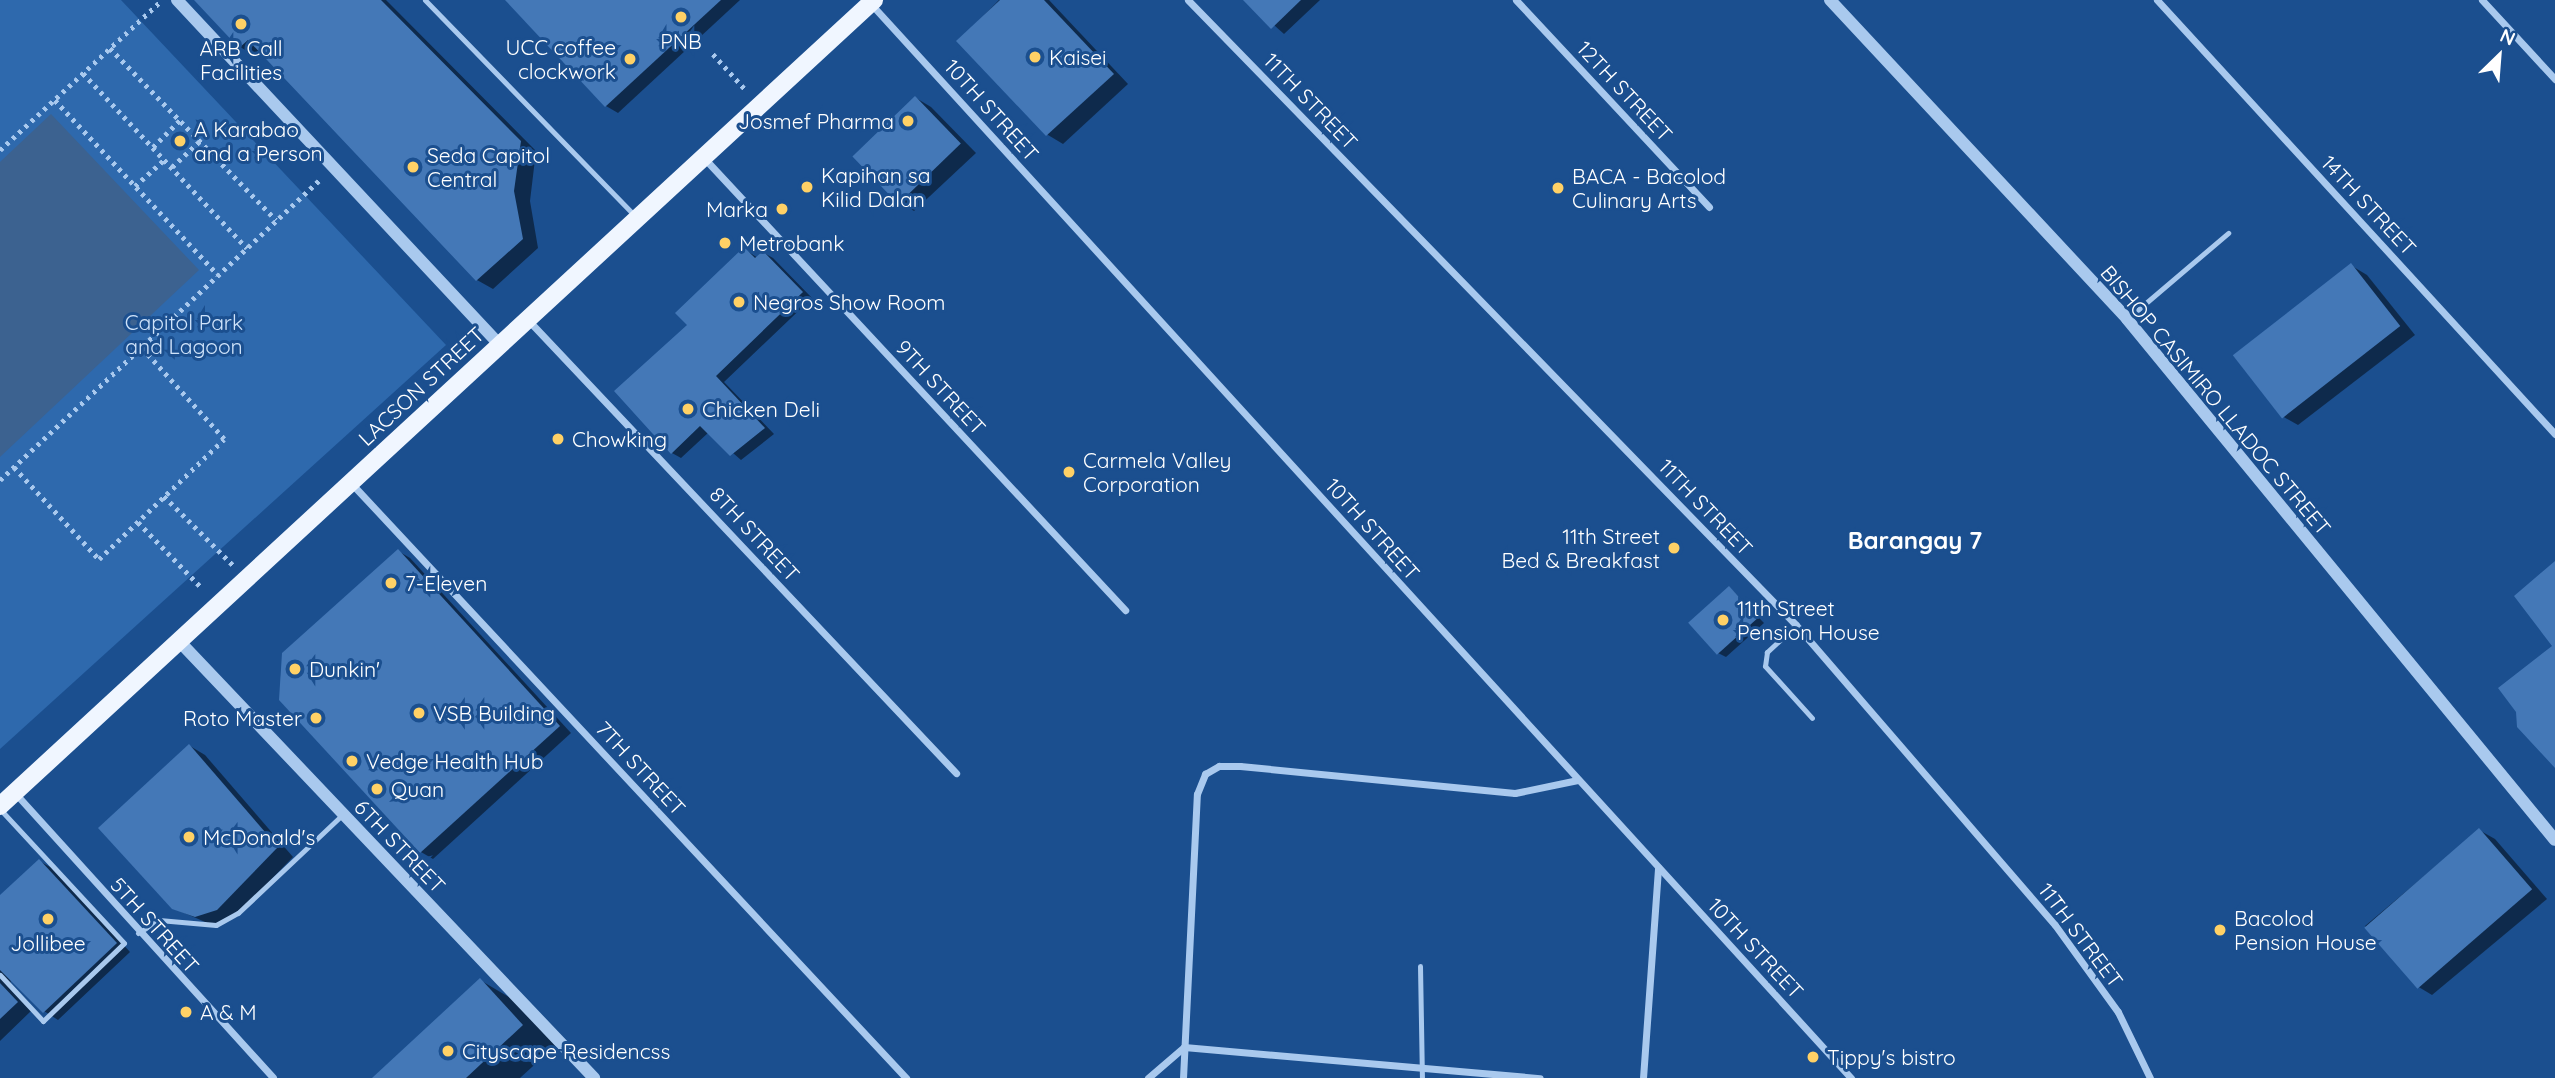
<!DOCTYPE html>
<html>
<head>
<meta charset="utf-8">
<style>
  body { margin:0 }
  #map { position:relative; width:2555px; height:1078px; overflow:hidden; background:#1b4f8f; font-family:Quicksand,sans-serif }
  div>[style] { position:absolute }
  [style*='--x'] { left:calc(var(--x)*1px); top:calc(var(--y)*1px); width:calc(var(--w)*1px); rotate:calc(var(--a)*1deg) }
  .green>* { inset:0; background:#2e69ad }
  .water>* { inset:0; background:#3c6290 }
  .shadow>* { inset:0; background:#0007 }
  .building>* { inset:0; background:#4478b7; transform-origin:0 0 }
  .path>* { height:4.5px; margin-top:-2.25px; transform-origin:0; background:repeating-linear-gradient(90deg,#a9c9ee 0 3.5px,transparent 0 8.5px) }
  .service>* { height:5px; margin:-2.5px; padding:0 2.5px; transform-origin:2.5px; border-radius:2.5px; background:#a9c9ee }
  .minor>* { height:7px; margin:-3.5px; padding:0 3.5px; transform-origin:3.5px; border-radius:3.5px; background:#a9c9ee }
  .tertiary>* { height:12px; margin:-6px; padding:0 6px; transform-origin:6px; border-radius:6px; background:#a9c9ee }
  .primary>* { height:18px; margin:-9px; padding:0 9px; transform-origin:9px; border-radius:9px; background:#f0f6ff }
  .dots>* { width:19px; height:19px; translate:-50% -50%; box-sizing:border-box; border:4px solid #1b4f8f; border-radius:50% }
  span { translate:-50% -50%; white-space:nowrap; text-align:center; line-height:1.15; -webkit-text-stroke:6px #1b4f8f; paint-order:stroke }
  .poi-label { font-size:21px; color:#fff }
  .right { translate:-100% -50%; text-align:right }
  .left { translate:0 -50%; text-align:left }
  .street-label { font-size:21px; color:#fff }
  .park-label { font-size:21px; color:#cfe3fa }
  .quarter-label { font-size:24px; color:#fff; font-weight:700 }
  .north { position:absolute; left:2464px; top:21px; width:70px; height:70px; -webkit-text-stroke:5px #1b4f8f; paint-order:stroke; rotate:25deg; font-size:19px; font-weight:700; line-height:28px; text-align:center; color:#fff }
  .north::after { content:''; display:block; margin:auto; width:24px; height:32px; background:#fff; clip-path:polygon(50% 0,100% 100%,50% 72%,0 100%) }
</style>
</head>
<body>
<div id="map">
  <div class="green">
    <div style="clip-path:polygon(0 0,121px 0,446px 345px,0 749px)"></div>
  </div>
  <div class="water">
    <div style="clip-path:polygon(51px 114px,199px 270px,0 457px,0 162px)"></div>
  </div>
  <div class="shadow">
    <div style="clip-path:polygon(197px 0,386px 0,536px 151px,530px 201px,538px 248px,493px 289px,477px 280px,261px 51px,256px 56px,240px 47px)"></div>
    <div style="clip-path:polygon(508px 0,740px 0,618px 113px,606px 106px)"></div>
    <div style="clip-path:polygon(999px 0,1049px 0,1128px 84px,1063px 144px,1048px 135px,959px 41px)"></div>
    <div style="clip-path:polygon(1246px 0,1320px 0,1284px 34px)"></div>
    <div style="clip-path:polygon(916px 98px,931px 107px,976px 153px,914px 211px,899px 202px)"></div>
    <div style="clip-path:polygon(744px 249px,758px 258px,764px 253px,773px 258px,812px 298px,724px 382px,774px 434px,741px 460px,709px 432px,681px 458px,672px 453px,689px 326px)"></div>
    <div style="clip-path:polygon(2352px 266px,2367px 275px,2415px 335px,2298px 425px,2282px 416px,2235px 355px)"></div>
    <div style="clip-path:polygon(398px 551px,410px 558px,571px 733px,433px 859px,421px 852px)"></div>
    <div style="clip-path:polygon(1730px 588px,1764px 623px,1726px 657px,1718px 653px)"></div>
    <div style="clip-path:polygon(190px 746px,205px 755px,293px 857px,234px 918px,212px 925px,173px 908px)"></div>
    <div style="clip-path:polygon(2479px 830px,2495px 839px,2547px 899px,2432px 995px,2417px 986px,2365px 926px)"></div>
    <div style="clip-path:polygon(39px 861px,54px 869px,130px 952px,58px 1020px,44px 1011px,11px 977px,10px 988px,31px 1011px,0 1041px,0 897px)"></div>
    <div style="clip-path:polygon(480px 980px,514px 1000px,556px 1045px,520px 1078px,375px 1078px)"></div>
  </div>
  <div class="building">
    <div style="clip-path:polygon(194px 0,381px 0,521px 141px,514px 191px,523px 239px,476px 281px,248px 40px,239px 48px)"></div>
    <div style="clip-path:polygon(505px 0,721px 0,605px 107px)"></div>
    <div style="clip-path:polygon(1000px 0,1044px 0,1114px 74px,1046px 136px,956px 41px)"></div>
    <div style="clip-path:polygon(1243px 0,1301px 0,1271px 29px)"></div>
    <div style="left:915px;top:96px;width:66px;height:87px;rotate:46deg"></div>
    <div style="clip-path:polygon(744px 247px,755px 258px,763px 251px,803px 292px,716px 376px,765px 428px,730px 456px,700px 426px,671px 454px,614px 391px,687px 325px,675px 313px)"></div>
    <div style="left:2351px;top:263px;width:80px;height:150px;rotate:52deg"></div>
    <div style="clip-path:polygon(398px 549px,560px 726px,420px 853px,279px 700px,282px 653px)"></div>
    <div style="clip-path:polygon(2555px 561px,2555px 768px,2517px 727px,2516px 712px,2498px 688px,2552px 646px,2514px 596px)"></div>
    <div style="left:1729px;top:586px;width:43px;height:55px;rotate:48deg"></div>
    <div style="clip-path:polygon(189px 744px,278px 847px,217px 910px,195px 917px,172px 909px,98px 828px)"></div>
    <div style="left:2479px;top:828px;width:81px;height:152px;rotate:49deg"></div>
    <div style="clip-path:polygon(39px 859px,117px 943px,43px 1013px,0 970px,0 895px)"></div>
    <div style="clip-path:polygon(480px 978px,523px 1025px,466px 1078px,372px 1078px)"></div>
    <div style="clip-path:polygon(0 983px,18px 1002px,0 1019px)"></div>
  </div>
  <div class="path">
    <div style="--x:110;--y:48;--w:239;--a:46"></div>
    <div style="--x:713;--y:54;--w:47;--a:47.6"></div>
    <div style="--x:83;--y:73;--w:240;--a:46.9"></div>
    <div style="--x:55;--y:100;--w:239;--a:47"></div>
    <div style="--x:153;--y:147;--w:38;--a:-45"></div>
    <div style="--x:0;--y:150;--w:217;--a:-42.8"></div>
    <div style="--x:172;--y:167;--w:38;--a:-43"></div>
    <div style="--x:135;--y:186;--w:39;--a:-42"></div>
    <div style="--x:14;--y:467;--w:125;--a:47.3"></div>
    <div style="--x:99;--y:559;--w:173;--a:-43.8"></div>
    <div style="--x:224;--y:439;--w:124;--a:-132.1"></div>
    <div style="--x:0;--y:480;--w:439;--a:-43.2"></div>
    <div style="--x:164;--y:496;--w:98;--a:45"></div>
    <div style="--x:138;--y:522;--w:93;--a:45.9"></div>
  </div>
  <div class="service">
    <div style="--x:425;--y:0;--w:301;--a:45.8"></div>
    <div style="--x:2127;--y:319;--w:133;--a:-40.4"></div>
    <div style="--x:1796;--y:625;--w:40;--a:137"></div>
    <div style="--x:1767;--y:652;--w:14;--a:98"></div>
    <div style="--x:1765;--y:666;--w:70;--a:47.9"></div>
    <div style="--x:138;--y:933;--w:25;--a:-32"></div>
    <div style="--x:159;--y:920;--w:57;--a:5"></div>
    <div style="--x:216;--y:925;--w:25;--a:-29"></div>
    <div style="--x:238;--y:913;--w:144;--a:-43.3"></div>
    <div style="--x:1420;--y:966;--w:112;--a:89"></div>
    <div style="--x:0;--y:975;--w:63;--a:46.9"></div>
    <div style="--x:43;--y:1021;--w:112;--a:-43.9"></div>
    <div style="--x:124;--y:943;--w:181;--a:-132.8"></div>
  </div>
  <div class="minor">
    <div style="--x:1188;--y:0;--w:872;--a:45.79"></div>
    <div style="--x:1796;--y:625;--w:396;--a:49.2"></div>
    <div style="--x:2055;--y:925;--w:107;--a:54.1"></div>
    <div style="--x:2118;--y:1012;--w:73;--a:64.1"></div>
    <div style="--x:1516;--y:0;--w:283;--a:47"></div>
    <div style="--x:2157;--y:0;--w:589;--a:47.48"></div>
    <div style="--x:2482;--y:0;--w:108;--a:47.3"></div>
    <div style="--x:871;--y:4;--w:1454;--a:47.62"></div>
    <div style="--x:704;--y:158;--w:618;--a:47.03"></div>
    <div style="--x:529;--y:321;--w:622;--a:46.63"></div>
    <div style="--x:351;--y:483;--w:814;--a:46.99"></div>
    <div style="--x:15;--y:793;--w:384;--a:47.8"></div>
    <div style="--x:1148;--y:1078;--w:48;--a:-40.7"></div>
    <div style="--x:1184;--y:1047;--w:357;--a:5"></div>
    <div style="--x:1183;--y:1078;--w:284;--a:-87.2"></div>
    <div style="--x:1197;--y:794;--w:22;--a:-68"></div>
    <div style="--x:1205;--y:774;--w:16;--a:-30"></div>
    <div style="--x:1219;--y:766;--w:21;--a:0"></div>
    <div style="--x:1240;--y:766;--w:276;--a:5.6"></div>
    <div style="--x:1515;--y:793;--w:64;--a:-11.7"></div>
    <div style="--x:1643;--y:1078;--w:211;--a:-85.9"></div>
  </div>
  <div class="tertiary">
    <div style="--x:177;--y:0;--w:473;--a:46.9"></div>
    <div style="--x:1830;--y:0;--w:436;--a:47"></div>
    <div style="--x:2127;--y:319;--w:674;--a:50.6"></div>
    <div style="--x:179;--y:641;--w:603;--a:46.48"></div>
  </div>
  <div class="primary">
    <div style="--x:0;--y:806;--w:1189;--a:-42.68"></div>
  </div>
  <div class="dots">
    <div style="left:681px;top:17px;background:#ffd166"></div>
    <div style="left:241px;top:24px;background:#ffd166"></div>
    <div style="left:1035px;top:57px;background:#ffd166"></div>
    <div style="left:630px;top:59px;background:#ffd166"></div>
    <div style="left:908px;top:121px;background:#ffd166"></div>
    <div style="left:180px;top:141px;background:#ffd166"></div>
    <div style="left:413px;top:167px;background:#ffd166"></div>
    <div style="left:807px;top:187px;background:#ffd166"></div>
    <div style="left:1558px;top:188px;background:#ffd166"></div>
    <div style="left:782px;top:209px;background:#ffd166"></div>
    <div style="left:725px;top:243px;background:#ffd166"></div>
    <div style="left:739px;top:302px;background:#ffd166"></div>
    <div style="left:688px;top:409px;background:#ffd166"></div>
    <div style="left:558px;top:439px;background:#ffd166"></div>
    <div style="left:1069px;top:472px;background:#ffd166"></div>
    <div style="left:1674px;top:548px;background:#ffd166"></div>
    <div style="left:391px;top:583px;background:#ffd166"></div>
    <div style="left:1723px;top:620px;background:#ffd166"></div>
    <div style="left:295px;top:669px;background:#ffd166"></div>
    <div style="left:419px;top:713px;background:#ffd166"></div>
    <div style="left:316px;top:718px;background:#ffd166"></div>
    <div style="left:352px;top:761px;background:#ffd166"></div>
    <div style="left:377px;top:789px;background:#ffd166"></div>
    <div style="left:189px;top:837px;background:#ffd166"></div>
    <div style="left:48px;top:919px;background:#ffd166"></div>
    <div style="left:2220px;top:930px;background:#ffd166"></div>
    <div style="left:186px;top:1012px;background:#ffd166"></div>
    <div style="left:448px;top:1051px;background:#ffd166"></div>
    <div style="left:1813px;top:1057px;background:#ffd166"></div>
  </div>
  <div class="poi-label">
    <span style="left:681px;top:41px">PNB</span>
    <span class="right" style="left:616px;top:59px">UCC coffee<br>clockwork</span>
    <span style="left:241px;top:60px">ARB Call<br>Facilities</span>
    <span class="left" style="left:1049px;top:57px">Kaisei</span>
    <span class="right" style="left:894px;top:121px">Josmef Pharma</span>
    <span class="left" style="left:194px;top:141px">A Karabao<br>and a Person</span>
    <span class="left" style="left:427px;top:167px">Seda Capitol<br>Central</span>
    <span class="left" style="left:821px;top:187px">Kapihan sa<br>Kilid Dalan</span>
    <span class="left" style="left:1572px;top:188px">BACA - Bacolod<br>Culinary Arts</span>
    <span class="right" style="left:768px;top:209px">Marka</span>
    <span class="left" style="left:739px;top:243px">Metrobank</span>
    <span class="left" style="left:753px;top:302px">Negros Show Room</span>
    <span class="left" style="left:702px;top:409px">Chicken Deli</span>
    <span class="left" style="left:572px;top:439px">Chowking</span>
    <span class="left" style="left:1083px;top:472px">Carmela Valley<br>Corporation</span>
    <span class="right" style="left:1660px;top:548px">11th Street<br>Bed &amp; Breakfast</span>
    <span class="left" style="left:405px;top:583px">7-Eleven</span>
    <span class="left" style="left:1737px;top:620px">11th Street<br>Pension House</span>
    <span class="left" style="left:309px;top:669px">Dunkin'</span>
    <span class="left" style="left:433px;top:713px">VSB Building</span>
    <span class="right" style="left:302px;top:718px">Roto Master</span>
    <span class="left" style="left:366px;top:761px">Vedge Health Hub</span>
    <span class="left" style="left:391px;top:789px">Quan</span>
    <span class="left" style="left:203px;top:837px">McDonald's</span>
    <span class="left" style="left:2234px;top:930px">Bacolod<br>Pension House</span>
    <span style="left:48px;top:943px">Jollibee</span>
    <span class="left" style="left:200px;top:1012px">A &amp; M</span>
    <span class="left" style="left:462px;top:1051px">Cityscape Residencss</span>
    <span class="left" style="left:1827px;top:1057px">Tippy's bistro</span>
  </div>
  <div class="street-label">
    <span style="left:1625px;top:91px;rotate:47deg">12TH STREET</span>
    <span style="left:1311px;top:101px;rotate:46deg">11TH STREET</span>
    <span style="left:992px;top:110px;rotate:48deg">10TH STREET</span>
    <span style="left:2369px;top:205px;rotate:47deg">14TH STREET</span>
    <span style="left:421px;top:386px;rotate:-43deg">LACSON STREET</span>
    <span style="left:941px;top:387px;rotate:47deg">9TH STREET</span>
    <span style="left:2216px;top:400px;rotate:50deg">BISHOP CASIMIRO LLADOC STREET</span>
    <span style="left:1706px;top:507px;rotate:46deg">11TH STREET</span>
    <span style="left:1373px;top:529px;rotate:48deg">10TH STREET</span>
    <span style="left:755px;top:534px;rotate:47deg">8TH STREET</span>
    <span style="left:641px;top:768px;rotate:47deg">7TH STREET</span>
    <span style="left:400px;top:846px;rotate:46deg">6TH STREET</span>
    <span style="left:155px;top:925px;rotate:48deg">5TH STREET</span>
    <span style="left:2081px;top:935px;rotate:53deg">11TH STREET</span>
    <span style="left:1756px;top:948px;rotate:47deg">10TH STREET</span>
  </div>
  <div class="park-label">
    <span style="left:184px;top:334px">Capitol Park<br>and Lagoon</span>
  </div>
  <div class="quarter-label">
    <span style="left:1915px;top:541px">Barangay 7</span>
  </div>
  <div class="north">N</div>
</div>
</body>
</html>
